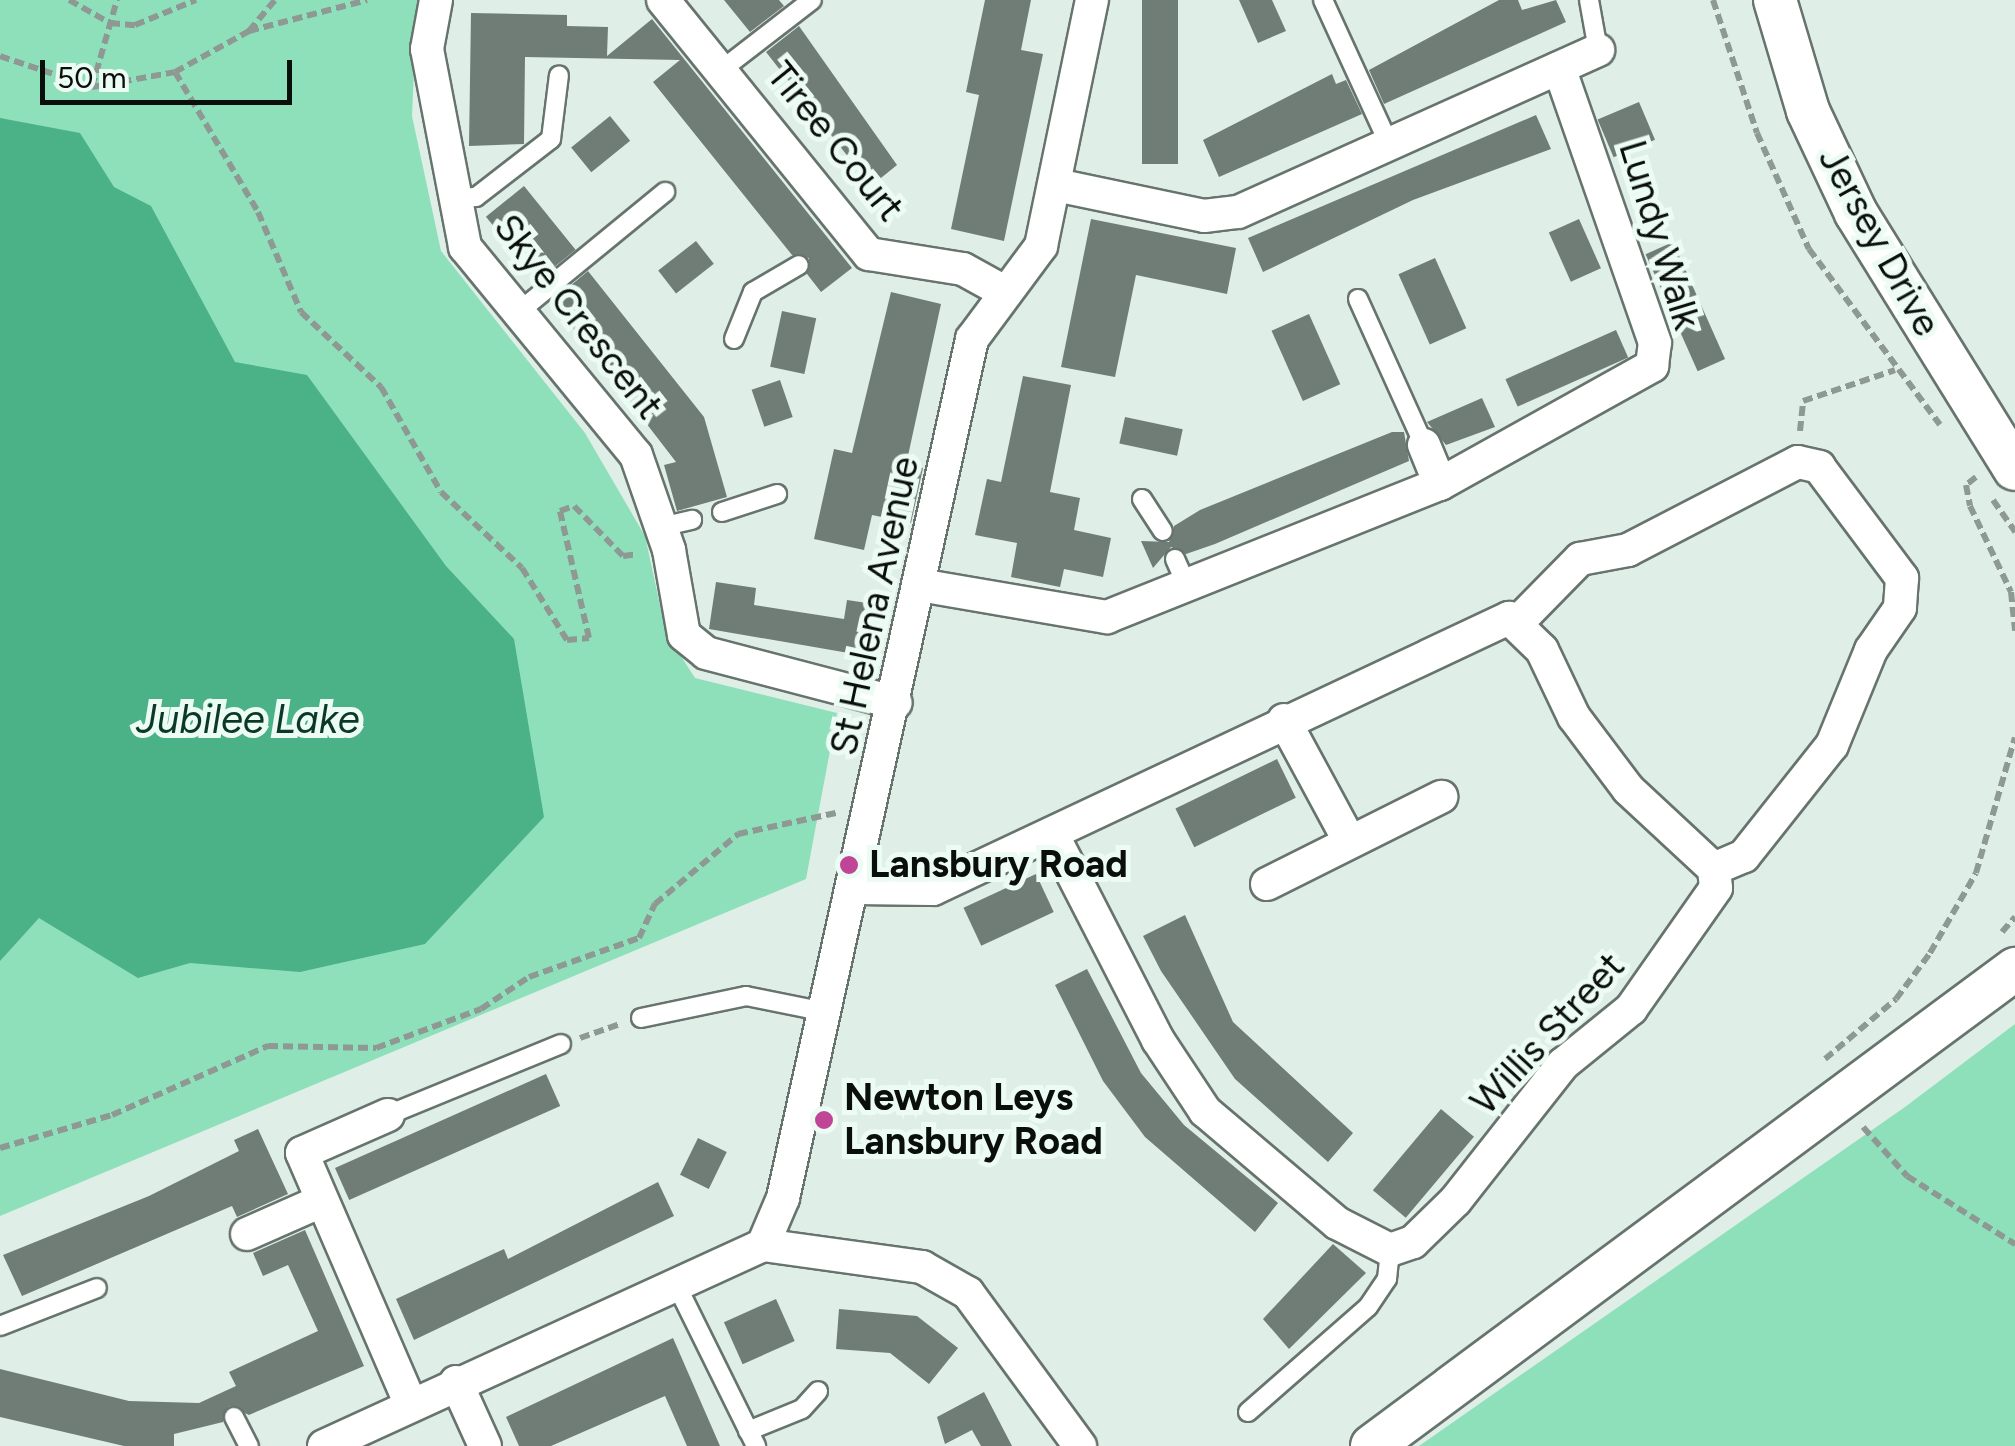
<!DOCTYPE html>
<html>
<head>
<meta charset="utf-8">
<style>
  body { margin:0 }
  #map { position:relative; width:2015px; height:1446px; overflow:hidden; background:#dfeee6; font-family:Figtree,sans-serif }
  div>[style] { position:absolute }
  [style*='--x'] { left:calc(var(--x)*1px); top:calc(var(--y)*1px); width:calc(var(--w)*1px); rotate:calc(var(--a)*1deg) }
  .green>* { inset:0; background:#8ee0bb }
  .water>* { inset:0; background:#4bb187 }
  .building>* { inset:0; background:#707d77; transform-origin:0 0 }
  .path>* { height:6px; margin-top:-3px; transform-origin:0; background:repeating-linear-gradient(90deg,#8e9993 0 10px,transparent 0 15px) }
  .roads { filter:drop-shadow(2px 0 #67746e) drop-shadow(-2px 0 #67746e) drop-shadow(0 2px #67746e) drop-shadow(0 -2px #67746e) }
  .service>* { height:18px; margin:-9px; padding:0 9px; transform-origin:9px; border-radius:9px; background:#fff }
  .minor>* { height:32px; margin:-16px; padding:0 16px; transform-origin:16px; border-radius:16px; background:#fff }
  .tertiary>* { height:42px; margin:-21px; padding:0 21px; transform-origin:21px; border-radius:21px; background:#fff }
  .dots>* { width:28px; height:28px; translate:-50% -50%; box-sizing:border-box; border:5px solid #ecfbf3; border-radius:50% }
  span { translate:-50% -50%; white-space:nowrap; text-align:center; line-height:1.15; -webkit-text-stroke:10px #ecfbf3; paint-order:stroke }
  .street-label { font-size:38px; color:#0a0f0c }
  .poi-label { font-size:38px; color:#0a0f0c; font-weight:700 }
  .left { translate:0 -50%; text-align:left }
  .water-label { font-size:40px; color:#0b3928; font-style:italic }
  .scale { position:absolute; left:40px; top:60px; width:252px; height:45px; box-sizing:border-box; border:5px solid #0a0f0c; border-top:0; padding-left:12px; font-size:30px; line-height:35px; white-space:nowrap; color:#0a0f0c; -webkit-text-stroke:8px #ecfbf3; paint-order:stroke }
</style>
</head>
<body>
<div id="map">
  <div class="green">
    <div style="clip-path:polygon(0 0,417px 0,412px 116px,441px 251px,585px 433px,645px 536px,666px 633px,695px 678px,837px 713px,806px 879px,0 1216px)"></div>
    <div style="clip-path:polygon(2015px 1024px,2015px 1446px,1419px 1446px,1905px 1107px)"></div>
  </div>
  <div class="water">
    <div style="clip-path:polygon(0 118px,80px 133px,114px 187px,151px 206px,235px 362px,307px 375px,446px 566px,514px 639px,544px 817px,425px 944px,300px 972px,190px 963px,138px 978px,39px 918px,0 961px)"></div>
  </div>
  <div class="building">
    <div style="clip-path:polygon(724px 0,779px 0,784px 6px,750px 32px)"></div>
    <div style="clip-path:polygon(985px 0,1031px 0,1021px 50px,1043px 54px,1004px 241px,951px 229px,979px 95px,966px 92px)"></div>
    <div style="left:1142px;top:0;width:36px;height:164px"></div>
    <div style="clip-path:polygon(1239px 0,1272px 0,1286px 31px,1258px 43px)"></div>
    <div style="clip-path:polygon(1499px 0,1518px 0,1522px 10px,1556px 0,1566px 22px,1384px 104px,1369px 70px)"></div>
    <div style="clip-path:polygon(471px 13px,567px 15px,567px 26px,608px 27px,607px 56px,652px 19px,852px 268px,821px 292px,807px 274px,809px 258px,792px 255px,653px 82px,680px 60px,525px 57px,524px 144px,469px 146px)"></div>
    <div style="clip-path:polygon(799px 26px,897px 165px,871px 186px,766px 52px)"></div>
    <div style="clip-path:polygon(1332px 74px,1336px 84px,1346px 80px,1362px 114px,1219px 177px,1203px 140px)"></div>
    <div style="left:1639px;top:102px;width:41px;height:45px;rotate:67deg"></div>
    <div style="clip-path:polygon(1536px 115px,1551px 149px,1413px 200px,1263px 272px,1248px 238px)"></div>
    <div style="left:610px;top:116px;width:32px;height:50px;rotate:51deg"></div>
    <div style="left:524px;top:186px;width:82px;height:49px;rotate:51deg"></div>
    <div style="clip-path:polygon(1091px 219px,1236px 248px,1227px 294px,1136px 275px,1115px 377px,1061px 367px)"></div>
    <div style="left:1579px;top:219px;width:54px;height:33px;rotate:66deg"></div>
    <div style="left:696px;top:241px;width:29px;height:48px;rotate:52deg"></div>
    <div style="left:1673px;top:242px;width:128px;height:30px;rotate:66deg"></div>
    <div style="left:1435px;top:258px;width:77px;height:40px;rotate:66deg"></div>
    <div style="clip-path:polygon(588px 271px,704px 417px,727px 497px,677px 511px,664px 465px,676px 462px,552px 301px)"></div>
    <div style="clip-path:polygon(891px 292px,941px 304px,906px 465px,923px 468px,911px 523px,872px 515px,864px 550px,814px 539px,834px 449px,852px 453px)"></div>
    <div style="left:782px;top:311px;width:35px;height:57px;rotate:12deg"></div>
    <div style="left:1309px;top:314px;width:77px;height:41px;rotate:66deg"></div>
    <div style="left:1616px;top:330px;width:30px;height:121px;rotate:66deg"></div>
    <div style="clip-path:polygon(1023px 376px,1071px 385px,1050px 492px,1080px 498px,1074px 530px,1111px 538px,1103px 577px,1064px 569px,1060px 587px,1011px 577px,1017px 543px,975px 535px,987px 479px,1001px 482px)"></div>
    <div style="left:780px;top:380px;width:39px;height:30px;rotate:71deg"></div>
    <div style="clip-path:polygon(1482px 398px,1495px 427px,1446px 445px,1427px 422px)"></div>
    <div style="left:1125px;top:417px;width:59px;height:27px;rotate:12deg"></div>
    <div style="clip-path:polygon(1392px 432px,1404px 432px,1409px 461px,1215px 544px,1186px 554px,1171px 547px,1153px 568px,1141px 541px,1169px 542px,1174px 526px,1200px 510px)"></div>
    <div style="clip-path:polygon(716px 582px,756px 588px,754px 605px,844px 619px,847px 600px,874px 604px,866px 656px,709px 629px)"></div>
    <div style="left:1277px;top:759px;width:43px;height:113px;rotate:64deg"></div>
    <div style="left:1036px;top:874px;width:42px;height:80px;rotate:65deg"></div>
    <div style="clip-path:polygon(1185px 915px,1233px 1022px,1353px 1133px,1328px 1162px,1235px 1079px,1161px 971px,1143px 936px)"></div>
    <div style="clip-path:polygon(1087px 969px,1141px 1073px,1184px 1125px,1278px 1203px,1255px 1232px,1145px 1137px,1103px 1081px,1055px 985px)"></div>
    <div style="left:546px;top:1074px;width:35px;height:231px;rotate:66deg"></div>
    <div style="left:1441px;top:1109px;width:43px;height:106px;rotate:40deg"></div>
    <div style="clip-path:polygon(258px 1129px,288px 1194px,237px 1217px,232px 1206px,22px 1296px,3px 1255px,149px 1196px,239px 1151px,234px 1140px)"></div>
    <div style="left:698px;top:1138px;width:32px;height:41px;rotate:26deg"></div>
    <div style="clip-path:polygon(658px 1182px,674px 1216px,414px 1340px,396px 1299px,504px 1249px,508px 1259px)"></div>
    <div style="clip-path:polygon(305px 1230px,364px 1366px,249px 1415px,229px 1406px,223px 1422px,174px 1434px,174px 1446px,124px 1446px,0 1417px,0 1369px,129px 1401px,199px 1403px,236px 1386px,229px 1372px,318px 1331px,288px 1265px,263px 1276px,253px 1253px)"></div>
    <div style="clip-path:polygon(1333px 1244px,1366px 1273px,1289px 1349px,1263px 1319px)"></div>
    <div style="left:776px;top:1299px;width:46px;height:57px;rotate:66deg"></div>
    <div style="clip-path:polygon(839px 1309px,917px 1316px,958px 1348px,929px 1384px,890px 1353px,836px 1349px)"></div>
    <div style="clip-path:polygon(673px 1338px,720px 1446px,687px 1446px,665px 1396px,551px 1446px,519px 1446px,506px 1417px)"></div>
    <div style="clip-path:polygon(984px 1392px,1012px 1446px,981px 1446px,972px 1430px,945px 1444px,937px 1417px)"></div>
  </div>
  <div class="path">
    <div style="--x:69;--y:0;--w:47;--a:29.3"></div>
    <div style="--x:110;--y:23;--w:25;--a:5"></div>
    <div style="--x:135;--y:25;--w:66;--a:-22.3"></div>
    <div style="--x:1713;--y:0;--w:140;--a:71.7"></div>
    <div style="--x:1757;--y:133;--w:127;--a:65.9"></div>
    <div style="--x:1809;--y:249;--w:219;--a:53.3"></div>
    <div style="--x:249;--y:31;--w:122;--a:-14.7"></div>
    <div style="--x:0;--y:56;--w:97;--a:18.6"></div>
    <div style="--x:92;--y:87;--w:84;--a:-10.2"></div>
    <div style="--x:175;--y:72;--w:163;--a:59.3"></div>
    <div style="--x:258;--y:212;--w:109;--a:66.7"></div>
    <div style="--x:301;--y:312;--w:110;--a:43.2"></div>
    <div style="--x:381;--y:387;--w:121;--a:60.3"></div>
    <div style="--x:441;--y:492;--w:111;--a:43.2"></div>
    <div style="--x:522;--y:568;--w:85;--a:58"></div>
    <div style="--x:567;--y:640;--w:22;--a:-5"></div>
    <div style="--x:589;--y:638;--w:130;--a:-102.9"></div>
    <div style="--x:560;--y:511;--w:15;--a:-20"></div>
    <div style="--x:574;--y:506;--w:70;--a:45.6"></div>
    <div style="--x:623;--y:556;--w:15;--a:-8"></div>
    <div style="--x:175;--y:72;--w:85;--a:-29"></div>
    <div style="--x:249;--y:31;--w:40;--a:-50"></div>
    <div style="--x:92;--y:87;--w:91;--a:-74"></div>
    <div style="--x:1800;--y:431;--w:30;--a:-84"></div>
    <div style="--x:1803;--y:401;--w:97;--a:-18.6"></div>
    <div style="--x:1976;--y:477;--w:13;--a:141"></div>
    <div style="--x:1966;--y:485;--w:21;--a:79"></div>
    <div style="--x:1970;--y:506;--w:95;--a:64.5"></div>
    <div style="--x:2011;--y:592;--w:39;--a:84"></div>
    <div style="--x:1993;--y:500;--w:39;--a:55"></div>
    <div style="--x:2002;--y:932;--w:20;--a:-49"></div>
    <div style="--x:580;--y:1038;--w:42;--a:-19.3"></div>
    <div style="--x:1825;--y:1059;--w:93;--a:-40.2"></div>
    <div style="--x:1896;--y:999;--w:57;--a:-53.5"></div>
    <div style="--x:1930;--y:953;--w:92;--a:-60.1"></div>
    <div style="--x:1976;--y:873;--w:141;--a:-74"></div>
    <div style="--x:1863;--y:1127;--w:66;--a:48.1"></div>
    <div style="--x:1907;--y:1176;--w:128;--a:32.2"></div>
    <div style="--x:0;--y:1148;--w:117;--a:-16.4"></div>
    <div style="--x:112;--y:1115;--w:171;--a:-23.9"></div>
    <div style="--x:268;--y:1046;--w:108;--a:1.1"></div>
    <div style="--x:376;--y:1048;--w:112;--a:-20.4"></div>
    <div style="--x:481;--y:1009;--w:58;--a:-33.7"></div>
    <div style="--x:529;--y:977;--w:117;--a:-19.5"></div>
    <div style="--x:639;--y:938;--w:38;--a:-65"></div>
    <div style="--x:655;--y:904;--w:109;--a:-40.1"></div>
    <div style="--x:738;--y:834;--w:100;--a:-12.1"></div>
  </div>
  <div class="roads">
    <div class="service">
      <div style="--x:1323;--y:0;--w:158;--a:65.4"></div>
      <div style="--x:1589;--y:0;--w:51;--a:79.8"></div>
      <div style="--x:724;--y:68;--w:111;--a:-37.7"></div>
      <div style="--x:457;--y:198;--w:19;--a:-3"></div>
      <div style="--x:476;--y:197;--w:95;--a:-37.7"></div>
      <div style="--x:551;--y:139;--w:64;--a:-82.9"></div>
      <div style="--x:1358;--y:299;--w:160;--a:65.7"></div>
      <div style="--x:516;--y:314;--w:193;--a:-39.3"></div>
      <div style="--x:734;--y:339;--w:51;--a:-68"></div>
      <div style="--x:753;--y:292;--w:53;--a:-30.4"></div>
      <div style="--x:1142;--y:499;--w:38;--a:57"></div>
      <div style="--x:722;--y:512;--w:58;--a:-18.1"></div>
      <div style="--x:661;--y:527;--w:32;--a:-13"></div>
      <div style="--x:1175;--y:559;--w:27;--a:66"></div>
      <div style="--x:641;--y:1018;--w:107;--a:-11.8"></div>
      <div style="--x:746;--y:996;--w:81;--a:11.4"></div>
      <div style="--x:388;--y:1115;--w:187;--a:-22.3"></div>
      <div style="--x:676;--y:1284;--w:181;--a:63.7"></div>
      <div style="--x:0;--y:1326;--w:104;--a:-21.4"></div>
      <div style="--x:1248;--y:1412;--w:159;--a:-41.2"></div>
      <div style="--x:1368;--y:1307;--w:34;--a:-56"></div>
      <div style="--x:1387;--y:1279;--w:29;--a:-84"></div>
      <div style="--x:234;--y:1417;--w:33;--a:63"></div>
      <div style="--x:748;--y:1431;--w:58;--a:-22.2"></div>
      <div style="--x:802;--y:1409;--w:24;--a:-48"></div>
    </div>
    <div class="minor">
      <div style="--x:436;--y:0;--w:50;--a:100.4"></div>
      <div style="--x:427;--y:49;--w:202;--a:79.1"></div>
      <div style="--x:465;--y:247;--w:269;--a:50.6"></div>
      <div style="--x:636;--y:455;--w:101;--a:70.8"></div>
      <div style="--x:669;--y:550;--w:86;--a:80"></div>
      <div style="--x:684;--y:635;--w:28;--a:39"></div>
      <div style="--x:706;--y:653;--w:196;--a:14.7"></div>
      <div style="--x:663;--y:0;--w:327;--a:51"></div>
      <div style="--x:869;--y:254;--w:95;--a:9.1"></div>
      <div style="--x:963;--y:269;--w:46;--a:28.8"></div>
      <div style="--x:1056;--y:185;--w:151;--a:11.8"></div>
      <div style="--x:1204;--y:216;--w:34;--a:-7"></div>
      <div style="--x:1238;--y:212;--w:395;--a:-24.2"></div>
      <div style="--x:1424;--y:445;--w:42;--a:67.7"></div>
      <div style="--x:925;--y:586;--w:185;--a:9.7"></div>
      <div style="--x:1107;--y:617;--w:359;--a:-21.8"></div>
      <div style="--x:1440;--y:484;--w:243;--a:-29.1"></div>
      <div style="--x:1652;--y:366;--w:23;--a:-83"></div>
      <div style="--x:1655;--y:343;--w:291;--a:-109.2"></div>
      <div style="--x:1520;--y:620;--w:86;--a:-45.5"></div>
      <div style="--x:1580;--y:559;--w:49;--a:-10.6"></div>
      <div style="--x:1628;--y:550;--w:191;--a:-27.4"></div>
      <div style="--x:1798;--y:462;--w:22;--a:13"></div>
      <div style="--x:1819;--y:467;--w:139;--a:53.2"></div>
      <div style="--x:1902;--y:578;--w:30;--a:94"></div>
      <div style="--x:1900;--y:608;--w:51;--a:124.6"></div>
      <div style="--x:1871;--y:650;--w:103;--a:112.3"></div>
      <div style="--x:1832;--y:745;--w:142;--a:128.4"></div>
      <div style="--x:1744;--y:856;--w:33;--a:157"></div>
      <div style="--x:1284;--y:720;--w:136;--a:61.6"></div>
      <div style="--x:1267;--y:884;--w:195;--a:-26.6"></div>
      <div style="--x:853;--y:888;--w:80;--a:0.7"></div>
      <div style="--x:933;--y:889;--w:637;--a:-25.2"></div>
      <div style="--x:1509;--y:618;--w:46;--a:44.1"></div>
      <div style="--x:1542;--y:650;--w:74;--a:64.5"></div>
      <div style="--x:1574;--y:717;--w:90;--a:53.1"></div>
      <div style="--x:1628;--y:789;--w:117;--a:42.9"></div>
      <div style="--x:1714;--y:869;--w:19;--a:84"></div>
      <div style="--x:1716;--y:888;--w:148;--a:125.1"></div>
      <div style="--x:1631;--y:1009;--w:87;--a:141"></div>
      <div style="--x:1563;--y:1064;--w:174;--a:128.2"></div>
      <div style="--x:1455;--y:1201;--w:59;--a:135.7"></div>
      <div style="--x:1413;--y:1242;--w:24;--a:161"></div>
      <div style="--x:1390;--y:1250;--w:59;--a:-153"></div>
      <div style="--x:1337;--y:1223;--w:173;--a:-139.7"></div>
      <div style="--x:1205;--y:1111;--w:85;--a:-123.5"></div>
      <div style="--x:1158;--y:1040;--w:232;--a:-117.2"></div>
      <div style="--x:388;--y:1115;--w:94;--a:156.2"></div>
      <div style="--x:302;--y:1153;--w:275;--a:66.6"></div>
      <div style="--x:247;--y:1234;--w:77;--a:-23.9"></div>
      <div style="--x:763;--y:1245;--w:51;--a:-66.9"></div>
      <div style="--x:783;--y:1198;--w:880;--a:-77.59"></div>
      <div style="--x:972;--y:339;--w:116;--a:-53.4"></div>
      <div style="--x:1041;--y:246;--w:251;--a:-78.3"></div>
      <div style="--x:456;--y:1382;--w:70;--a:65.6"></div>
      <div style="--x:324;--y:1446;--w:483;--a:-24.6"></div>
      <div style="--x:763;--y:1245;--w:161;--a:7.9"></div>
      <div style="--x:922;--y:1267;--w:53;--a:29.5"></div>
      <div style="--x:968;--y:1293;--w:190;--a:53.8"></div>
    </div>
    <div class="tertiary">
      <div style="--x:1775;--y:0;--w:116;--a:73.4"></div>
      <div style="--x:1808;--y:111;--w:113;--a:64.8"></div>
      <div style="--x:1856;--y:213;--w:301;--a:58.2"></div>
      <div style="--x:1372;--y:1446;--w:801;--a:-36.57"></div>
    </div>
  </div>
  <div class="dots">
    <div style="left:849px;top:865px;background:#c04596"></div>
    <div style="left:824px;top:1120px;background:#c04596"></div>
  </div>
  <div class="street-label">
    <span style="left:835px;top:142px;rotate:51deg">Tiree Court</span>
    <span style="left:1659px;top:235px;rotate:73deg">Lundy Walk</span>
    <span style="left:1879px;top:242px;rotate:61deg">Jersey Drive</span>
    <span style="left:578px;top:317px;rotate:52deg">Skye Crescent</span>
    <span style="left:875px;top:606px;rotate:-78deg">St Helena Avenue</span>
    <span style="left:1548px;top:1034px;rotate:-47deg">Willis Street</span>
  </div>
  <div class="poi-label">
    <span class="left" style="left:869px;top:865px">Lansbury Road</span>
    <span class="left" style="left:844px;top:1120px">Newton Leys<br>Lansbury Road</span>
  </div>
  <div class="water-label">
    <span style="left:248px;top:719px">Jubilee Lake</span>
  </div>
  <div class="scale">50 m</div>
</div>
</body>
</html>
